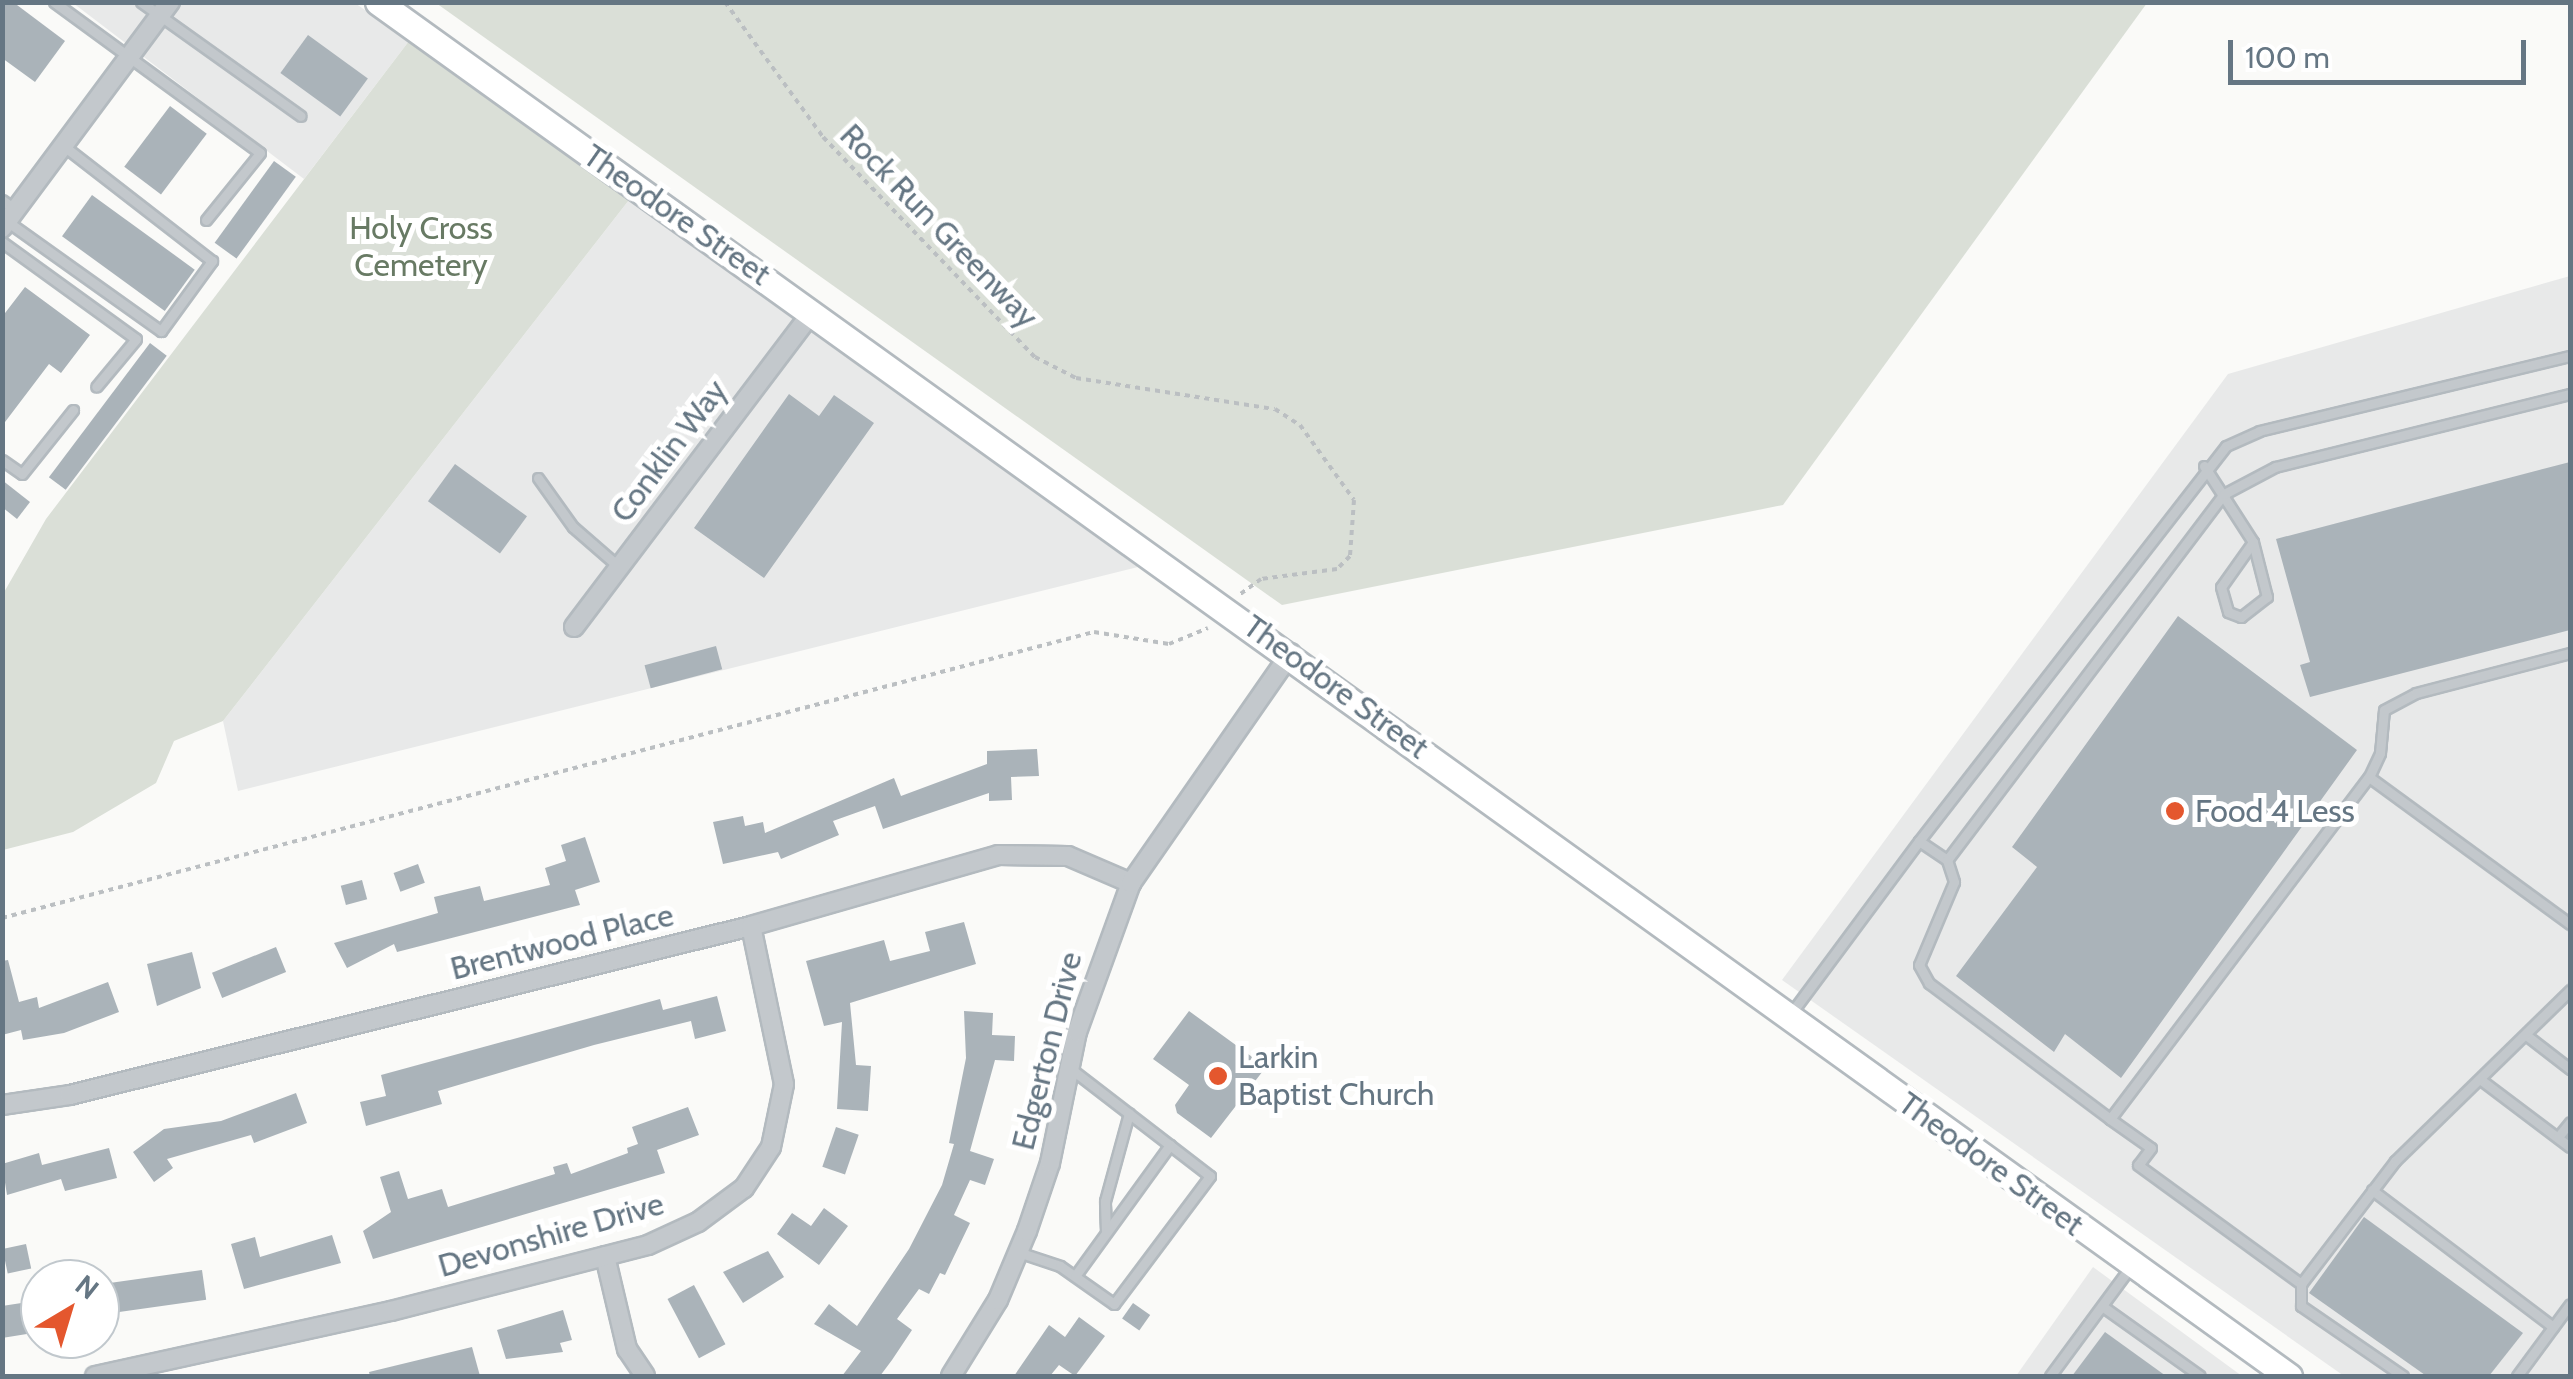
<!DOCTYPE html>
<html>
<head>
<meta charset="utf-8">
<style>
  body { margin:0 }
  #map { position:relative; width:2573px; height:1379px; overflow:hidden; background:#fafaf8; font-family:Cabin,sans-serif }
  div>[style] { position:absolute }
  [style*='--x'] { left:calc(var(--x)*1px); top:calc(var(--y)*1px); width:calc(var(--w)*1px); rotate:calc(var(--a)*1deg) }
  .built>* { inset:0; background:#e8e9e9 }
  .green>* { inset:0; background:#dadfd7 }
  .building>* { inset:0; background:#aab3b9; transform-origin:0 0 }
  .path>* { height:4px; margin-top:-2px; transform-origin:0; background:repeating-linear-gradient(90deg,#bbbfc2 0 5px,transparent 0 10px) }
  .roads { filter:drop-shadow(2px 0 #b3babf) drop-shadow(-2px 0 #b3babf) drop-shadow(0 2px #b3babf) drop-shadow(0 -2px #b3babf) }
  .lane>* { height:9px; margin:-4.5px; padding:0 4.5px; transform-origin:4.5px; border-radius:4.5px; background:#c3c8cc }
  .street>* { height:18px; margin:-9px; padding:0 9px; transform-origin:9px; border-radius:9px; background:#c3c8cc }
  .secondary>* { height:25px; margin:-12.5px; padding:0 12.5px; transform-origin:12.5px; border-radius:12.5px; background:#fff }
  .dots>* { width:28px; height:28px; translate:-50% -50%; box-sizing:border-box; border:5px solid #fff; border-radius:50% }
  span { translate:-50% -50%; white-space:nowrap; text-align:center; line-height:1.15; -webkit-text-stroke:10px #fff; paint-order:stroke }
  .street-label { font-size:32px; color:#657683 }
  .park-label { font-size:32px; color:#687a64 }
  .poi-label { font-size:32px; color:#657683 }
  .left { translate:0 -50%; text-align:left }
  .frame { position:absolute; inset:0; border:5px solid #657683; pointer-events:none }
  .north { position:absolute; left:20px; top:1259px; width:100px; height:100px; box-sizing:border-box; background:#fff; border:2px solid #c1c8cd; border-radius:50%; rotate:38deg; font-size:28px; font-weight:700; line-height:40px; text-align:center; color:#657683 }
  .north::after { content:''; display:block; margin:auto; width:35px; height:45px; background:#e4572e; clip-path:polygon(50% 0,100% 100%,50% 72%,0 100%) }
  .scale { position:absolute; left:2228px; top:40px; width:298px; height:45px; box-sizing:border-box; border:5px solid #657683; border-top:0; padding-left:12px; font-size:30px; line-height:35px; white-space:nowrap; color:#657683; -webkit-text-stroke:8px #fff; paint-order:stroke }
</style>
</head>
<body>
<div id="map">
  <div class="built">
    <div style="clip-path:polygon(73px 3px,355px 3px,409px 41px,304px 179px)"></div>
    <div style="clip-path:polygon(629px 200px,1138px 567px,238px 791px,223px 721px)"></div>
    <div style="clip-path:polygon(2570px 276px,2570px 1376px,2344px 1376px,1782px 980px,2228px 374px)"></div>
    <div style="clip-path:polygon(2093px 1267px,2242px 1376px,2016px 1376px)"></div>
  </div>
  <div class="green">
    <div style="clip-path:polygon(436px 3px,2147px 3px,1783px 505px,1282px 605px)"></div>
    <div style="clip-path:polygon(409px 41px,629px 200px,223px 721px,174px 741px,156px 783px,73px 832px,3px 850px,3px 594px,46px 519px)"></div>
  </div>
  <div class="building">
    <div style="clip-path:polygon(2px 2px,13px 2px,65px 41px,35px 82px,2px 58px)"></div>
    <div style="left:308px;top:35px;width:74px;height:47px;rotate:36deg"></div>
    <div style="left:170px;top:106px;width:46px;height:76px;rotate:37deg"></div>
    <div style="left:274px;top:161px;width:27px;height:101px;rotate:36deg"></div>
    <div style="left:92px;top:195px;width:127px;height:51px;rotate:36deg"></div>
    <div style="clip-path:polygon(25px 287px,90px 335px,61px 373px,49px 364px,2px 426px,2px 317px)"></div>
    <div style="left:150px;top:343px;width:21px;height:168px;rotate:37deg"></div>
    <div style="clip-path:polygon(789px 394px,819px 416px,834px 395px,874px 423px,764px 578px,694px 528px)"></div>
    <div style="clip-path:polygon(2570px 462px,2570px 630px,2310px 697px,2300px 665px,2310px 662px,2276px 539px)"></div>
    <div style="left:455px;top:464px;width:89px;height:46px;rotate:36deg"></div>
    <div style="clip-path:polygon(2px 480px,30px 502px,17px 519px,2px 507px)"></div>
    <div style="clip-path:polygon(2178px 616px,2357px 750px,2121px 1078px,2065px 1034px,2054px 1052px,1956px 976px,2037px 867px,2012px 847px)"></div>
    <div style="left:716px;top:646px;width:24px;height:74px;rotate:75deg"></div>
    <div style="clip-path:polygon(1037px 749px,1039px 776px,1011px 777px,1012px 800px,989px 801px,989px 793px,883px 829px,875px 806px,833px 821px,839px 835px,781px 859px,778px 852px,723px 864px,713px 822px,743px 816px,745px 826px,763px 822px,765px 833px,894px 778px,901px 796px,987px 764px,987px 751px)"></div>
    <div style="clip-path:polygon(585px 837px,600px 882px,575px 890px,580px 905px,397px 952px,394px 944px,347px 968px,334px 943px,438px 913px,434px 897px,480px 886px,484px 901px,550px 885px,545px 868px,566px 861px,561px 845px)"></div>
    <div style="left:418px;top:864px;width:20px;height:26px;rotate:70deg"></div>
    <div style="left:362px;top:880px;width:20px;height:22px;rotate:75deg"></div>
    <div style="clip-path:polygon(964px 922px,976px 964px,850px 1003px,856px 1065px,871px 1066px,868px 1111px,837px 1109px,842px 1022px,824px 1026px,806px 961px,884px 940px,890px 961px,930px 951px,925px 932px)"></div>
    <div style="left:276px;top:947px;width:27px;height:69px;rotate:68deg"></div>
    <div style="clip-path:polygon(192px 952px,201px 988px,157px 1006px,147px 964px)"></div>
    <div style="clip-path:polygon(8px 960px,19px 1002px,37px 997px,39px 1008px,108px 982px,119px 1012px,64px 1033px,23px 1040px,21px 1030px,2px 1035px,2px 961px)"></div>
    <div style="clip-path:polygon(717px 996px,726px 1031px,695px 1039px,691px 1021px,594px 1045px,438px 1091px,442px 1104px,366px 1126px,360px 1102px,386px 1096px,381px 1075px,660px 999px,663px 1010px)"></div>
    <div style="clip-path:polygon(964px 1011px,993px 1013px,992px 1035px,1015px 1036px,1014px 1061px,995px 1060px,970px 1151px,994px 1159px,985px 1185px,970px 1180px,954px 1215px,970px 1223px,945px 1275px,940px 1273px,929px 1294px,919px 1289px,897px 1319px,912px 1330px,892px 1360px,880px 1376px,842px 1376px,861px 1351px,814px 1324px,829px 1304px,857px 1326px,909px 1249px,942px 1185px,954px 1144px,949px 1143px,966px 1058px)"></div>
    <div style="clip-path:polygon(1189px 1011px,1266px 1067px,1211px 1138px,1177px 1113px,1175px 1105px,1189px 1085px,1153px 1059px)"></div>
    <div style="clip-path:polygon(296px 1093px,307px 1123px,254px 1143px,251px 1135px,167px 1159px,173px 1168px,154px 1182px,133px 1152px,164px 1129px,221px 1121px)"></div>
    <div style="clip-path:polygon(688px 1107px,699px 1135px,657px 1150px,665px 1173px,373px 1259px,363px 1231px,391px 1212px,380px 1177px,399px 1171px,408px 1199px,442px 1189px,448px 1207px,555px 1174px,553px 1167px,567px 1163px,571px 1174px,628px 1153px,627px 1148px,638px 1144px,632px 1127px)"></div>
    <div style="left:836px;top:1127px;width:24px;height:42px;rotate:19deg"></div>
    <div style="clip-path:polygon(109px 1148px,117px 1178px,65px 1191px,61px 1179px,7px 1195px,2px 1164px,39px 1153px,42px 1165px)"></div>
    <div style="clip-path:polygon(824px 1208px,848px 1226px,819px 1265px,777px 1234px,792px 1213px,811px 1226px)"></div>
    <div style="clip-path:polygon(2364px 1217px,2523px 1333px,2489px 1376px,2425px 1375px,2309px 1293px)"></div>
    <div style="clip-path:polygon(332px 1235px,341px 1263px,244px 1289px,231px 1244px,255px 1237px,260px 1257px)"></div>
    <div style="left:26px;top:1244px;width:25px;height:24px;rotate:78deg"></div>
    <div style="clip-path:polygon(768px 1251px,784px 1277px,743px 1303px,723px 1272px)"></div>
    <div style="left:202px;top:1270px;width:30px;height:104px;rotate:82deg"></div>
    <div style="left:694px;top:1285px;width:67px;height:30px;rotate:62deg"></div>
    <div style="clip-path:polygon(28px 1302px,33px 1333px,2px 1338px,2px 1306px)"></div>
    <div style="left:1133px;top:1303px;width:21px;height:19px;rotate:35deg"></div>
    <div style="clip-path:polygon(563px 1310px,572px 1340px,560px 1343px,563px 1352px,506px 1359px,497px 1330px)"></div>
    <div style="clip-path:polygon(1079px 1317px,1105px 1336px,1075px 1376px,1059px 1365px,1050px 1376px,1014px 1376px,1049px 1325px,1065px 1337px)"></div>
    <div style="clip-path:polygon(2105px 1332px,2166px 1376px,2072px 1376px)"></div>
    <div style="clip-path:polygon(472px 1347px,480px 1376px,370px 1376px,369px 1372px)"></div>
  </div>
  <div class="path">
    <div style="--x:725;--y:2;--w:167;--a:54"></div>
    <div style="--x:823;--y:137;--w:306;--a:46.1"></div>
    <div style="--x:1035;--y:357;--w:46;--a:27.1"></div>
    <div style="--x:1076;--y:378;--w:201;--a:8.9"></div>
    <div style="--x:1275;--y:409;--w:30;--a:33"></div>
    <div style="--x:1300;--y:425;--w:92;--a:54.2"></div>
    <div style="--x:1354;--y:500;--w:56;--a:94.1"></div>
    <div style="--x:1350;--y:556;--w:18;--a:135"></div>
    <div style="--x:1337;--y:569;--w:77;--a:172.5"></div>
    <div style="--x:1261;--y:579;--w:27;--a:144"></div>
    <div style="--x:2;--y:918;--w:1129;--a:-14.68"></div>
    <div style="--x:1094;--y:632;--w:76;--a:9.1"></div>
    <div style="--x:1169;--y:644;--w:42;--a:-22.3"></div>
  </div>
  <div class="roads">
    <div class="lane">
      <div style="--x:54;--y:2;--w:255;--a:36.2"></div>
      <div style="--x:260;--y:153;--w:86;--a:128.9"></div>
      <div style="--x:141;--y:2;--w:196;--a:35.5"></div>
      <div style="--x:2;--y:200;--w:17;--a:36"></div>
      <div style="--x:8;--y:222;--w:188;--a:35.5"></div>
      <div style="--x:161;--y:331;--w:87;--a:-53.9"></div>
      <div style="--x:212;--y:261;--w:187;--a:-142.2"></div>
      <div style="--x:2;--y:242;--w:165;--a:35.9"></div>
      <div style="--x:136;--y:339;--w:62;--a:129.8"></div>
      <div style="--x:2;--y:460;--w:24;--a:35"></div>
      <div style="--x:22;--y:474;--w:82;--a:-51.4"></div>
      <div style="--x:2204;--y:466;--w:90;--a:57.2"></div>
      <div style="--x:2253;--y:542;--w:55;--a:125.4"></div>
      <div style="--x:2221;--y:587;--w:26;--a:74"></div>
      <div style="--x:2228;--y:612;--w:14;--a:21"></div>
      <div style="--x:2241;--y:617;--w:33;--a:-38"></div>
      <div style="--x:2267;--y:597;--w:57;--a:-104.3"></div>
      <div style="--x:538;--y:478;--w:60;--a:54.5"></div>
      <div style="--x:573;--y:527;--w:61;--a:41"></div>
      <div style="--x:2369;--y:777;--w:249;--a:36.2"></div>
      <div style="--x:1919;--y:841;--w:500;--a:-52.15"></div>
      <div style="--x:2226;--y:446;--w:36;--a:-24"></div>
      <div style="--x:2259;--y:431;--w:320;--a:-13.6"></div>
      <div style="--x:1947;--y:860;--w:459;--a:-52.9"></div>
      <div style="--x:2224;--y:494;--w:58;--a:-27.9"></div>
      <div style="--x:2275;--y:467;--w:304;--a:-13.9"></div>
      <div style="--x:1792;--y:1012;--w:213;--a:-53.4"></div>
      <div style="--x:1919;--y:841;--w:34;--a:34"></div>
      <div style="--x:1947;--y:860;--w:23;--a:72"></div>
      <div style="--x:1954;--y:882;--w:90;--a:112.9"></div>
      <div style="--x:1919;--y:965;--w:21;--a:61"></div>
      <div style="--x:1929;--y:983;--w:226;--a:36.9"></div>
      <div style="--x:2110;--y:1119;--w:429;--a:-52.9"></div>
      <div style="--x:2369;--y:777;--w:26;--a:-65"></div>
      <div style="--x:2380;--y:753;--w:43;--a:-84.7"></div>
      <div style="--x:2384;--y:710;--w:36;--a:-28"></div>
      <div style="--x:2416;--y:693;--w:159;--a:-14.6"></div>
      <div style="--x:2526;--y:1035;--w:56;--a:37.7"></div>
      <div style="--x:2481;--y:1080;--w:111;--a:37"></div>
      <div style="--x:2110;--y:1119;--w:50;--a:35.3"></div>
      <div style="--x:2151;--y:1148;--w:21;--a:127"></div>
      <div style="--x:2138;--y:1165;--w:202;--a:36.1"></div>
      <div style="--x:2558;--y:1137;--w:19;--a:-51"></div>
      <div style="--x:2372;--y:1190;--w:227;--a:37.1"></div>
      <div style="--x:1106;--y:1232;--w:31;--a:-92"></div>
      <div style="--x:1105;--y:1201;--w:91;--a:-74.7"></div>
      <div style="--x:1018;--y:1252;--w:44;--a:18.4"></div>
      <div style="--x:1060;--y:1266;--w:66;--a:35.1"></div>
      <div style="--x:1114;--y:1304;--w:160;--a:-53.1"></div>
      <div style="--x:1210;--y:1176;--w:177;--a:-142.4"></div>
      <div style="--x:1075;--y:1276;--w:162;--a:-54.1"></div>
      <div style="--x:2102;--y:1306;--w:120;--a:35.5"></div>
      <div style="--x:2050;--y:1376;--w:137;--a:-53.6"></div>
      <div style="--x:2403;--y:1376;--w:124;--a:-145.5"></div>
      <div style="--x:2301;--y:1306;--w:22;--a:-90"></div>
      <div style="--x:2301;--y:1284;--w:155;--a:-52.6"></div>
      <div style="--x:2395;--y:1161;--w:245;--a:-44.3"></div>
      <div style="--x:2517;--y:1376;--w:89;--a:-53.6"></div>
    </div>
    <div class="street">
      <div style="--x:2;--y:228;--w:282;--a:-53.4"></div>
      <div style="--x:574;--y:627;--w:396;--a:-52.9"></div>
      <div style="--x:2;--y:1105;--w:69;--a:-8.4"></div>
      <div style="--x:70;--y:1095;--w:702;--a:-13.94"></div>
      <div style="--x:751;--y:926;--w:257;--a:-16"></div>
      <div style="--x:998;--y:855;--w:70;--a:0.8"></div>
      <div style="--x:1068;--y:856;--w:69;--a:23.2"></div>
      <div style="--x:605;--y:1256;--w:96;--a:76.7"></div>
      <div style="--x:627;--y:1349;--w:32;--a:56"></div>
      <div style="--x:95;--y:1376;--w:303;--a:-12.4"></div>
      <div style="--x:391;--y:1311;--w:265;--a:-14.4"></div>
      <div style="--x:648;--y:1245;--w:55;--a:-24.7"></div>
      <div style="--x:698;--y:1222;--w:57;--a:-36.5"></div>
      <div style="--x:744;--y:1188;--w:49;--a:-56.6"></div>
      <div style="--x:771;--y:1147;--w:64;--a:-78.3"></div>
      <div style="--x:784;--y:1084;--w:161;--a:-101.8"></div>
      <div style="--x:951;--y:1376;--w:89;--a:-58.3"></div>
      <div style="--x:998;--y:1300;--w:75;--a:-67.2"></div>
      <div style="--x:1027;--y:1231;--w:72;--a:-71.3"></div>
      <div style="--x:1050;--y:1163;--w:134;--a:-78.4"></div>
      <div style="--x:1077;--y:1032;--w:158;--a:-70.1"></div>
      <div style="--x:1131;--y:883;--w:280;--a:-55.2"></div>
    </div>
    <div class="secondary">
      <div style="--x:378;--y:2;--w:2354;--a:35.72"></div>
    </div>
  </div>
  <div class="dots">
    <div style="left:2175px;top:811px;background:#e4572e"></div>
    <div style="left:1218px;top:1076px;background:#e4572e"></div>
  </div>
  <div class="street-label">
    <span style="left:677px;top:215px;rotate:35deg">Theodore Street</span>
    <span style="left:939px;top:226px;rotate:46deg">Rock Run Greenway</span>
    <span style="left:669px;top:451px;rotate:-53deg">Conklin Way</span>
    <span style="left:1336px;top:687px;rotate:36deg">Theodore Street</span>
    <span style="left:562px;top:942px;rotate:-14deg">Brentwood Place</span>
    <span style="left:1047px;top:1051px;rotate:-76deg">Edgerton Drive</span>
    <span style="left:1991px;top:1164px;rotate:36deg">Theodore Street</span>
    <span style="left:551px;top:1235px;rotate:-16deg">Devonshire Drive</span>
  </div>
  <div class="park-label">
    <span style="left:421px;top:247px">Holy Cross<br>Cemetery</span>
  </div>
  <div class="poi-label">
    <span class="left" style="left:2195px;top:811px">Food 4 Less</span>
    <span class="left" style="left:1238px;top:1076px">Larkin<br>Baptist Church</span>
  </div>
  <div class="frame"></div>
  <div class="north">N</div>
  <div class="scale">100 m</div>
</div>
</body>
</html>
